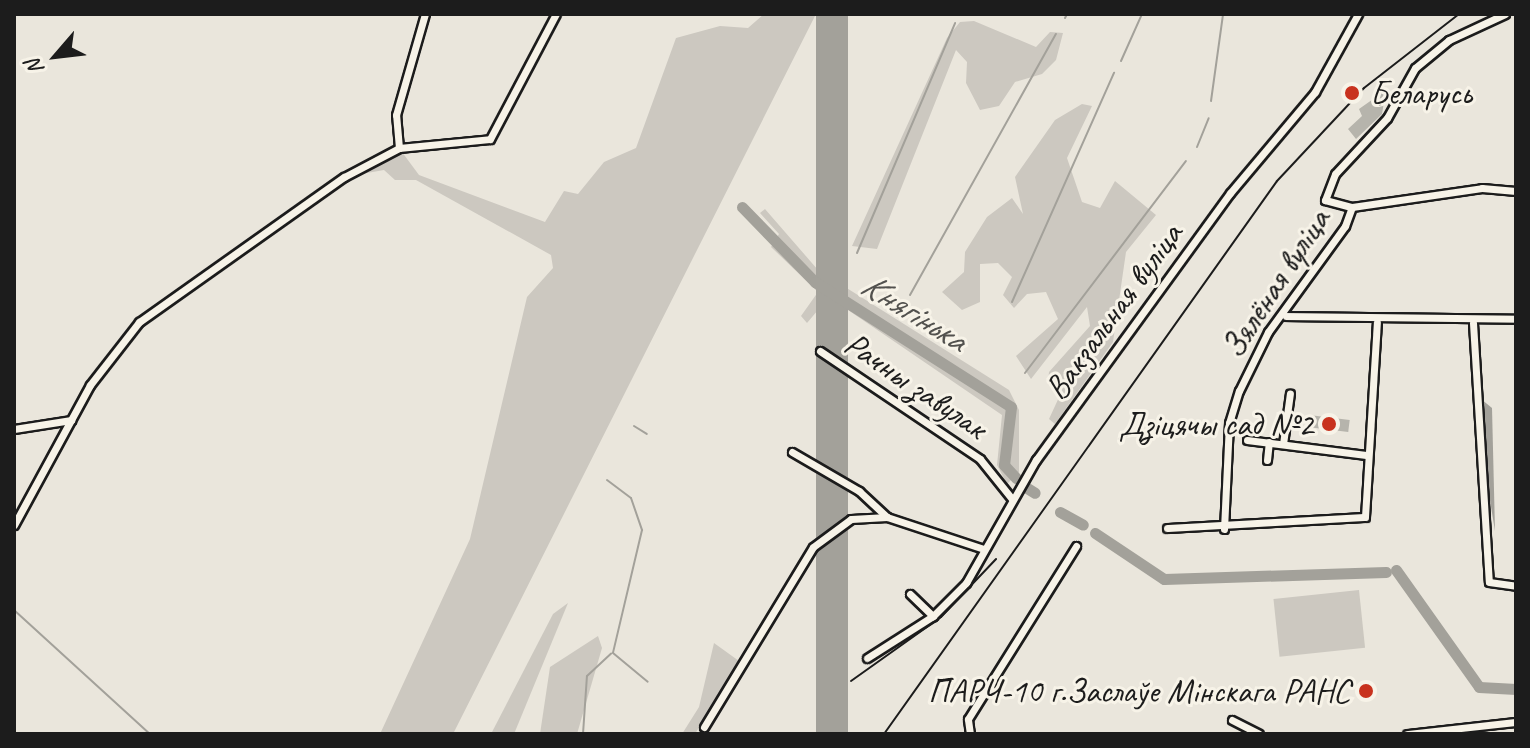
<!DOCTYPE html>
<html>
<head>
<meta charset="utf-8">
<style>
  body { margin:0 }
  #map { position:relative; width:1530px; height:748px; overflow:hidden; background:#eae6dc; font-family:Caveat,sans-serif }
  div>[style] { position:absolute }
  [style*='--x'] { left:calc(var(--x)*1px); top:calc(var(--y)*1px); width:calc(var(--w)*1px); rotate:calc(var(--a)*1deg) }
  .green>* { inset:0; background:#ccc8c0; transform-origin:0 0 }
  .water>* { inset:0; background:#a3a19a; transform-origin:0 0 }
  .stream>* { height:2px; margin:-1px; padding:0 1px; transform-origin:1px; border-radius:1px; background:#a3a19a }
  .river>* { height:11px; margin:-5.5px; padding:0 5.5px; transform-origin:5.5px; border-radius:5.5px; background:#a3a19a }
  .building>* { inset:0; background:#b6b4ac; transform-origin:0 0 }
  .roads { filter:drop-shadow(2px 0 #1c1c1c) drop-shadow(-2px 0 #1c1c1c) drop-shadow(0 2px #1c1c1c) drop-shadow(0 -2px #1c1c1c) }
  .minor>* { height:7px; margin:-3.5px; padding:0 3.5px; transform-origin:3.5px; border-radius:3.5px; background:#f7f3e8 }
  .rail>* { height:2px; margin:-1px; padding:0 1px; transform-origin:1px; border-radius:1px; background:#1c1c1c }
  .dots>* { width:22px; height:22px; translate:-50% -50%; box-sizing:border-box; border:4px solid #f7f3e8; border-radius:50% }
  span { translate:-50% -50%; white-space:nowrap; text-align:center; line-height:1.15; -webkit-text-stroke:6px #f7f3e8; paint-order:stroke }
  .poi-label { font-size:34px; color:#1c1c1c }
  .left { translate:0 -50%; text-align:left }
  .right { translate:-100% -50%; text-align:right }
  .street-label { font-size:34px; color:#1c1c1c }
  .water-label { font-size:36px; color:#52514e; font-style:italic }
  .frame { position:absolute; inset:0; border:16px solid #1c1c1c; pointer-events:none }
  .north { position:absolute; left:16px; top:16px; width:80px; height:80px; -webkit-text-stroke:6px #f7f3e8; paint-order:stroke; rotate:242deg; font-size:22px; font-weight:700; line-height:32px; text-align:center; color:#1c1c1c }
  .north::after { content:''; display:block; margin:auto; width:28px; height:36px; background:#1c1c1c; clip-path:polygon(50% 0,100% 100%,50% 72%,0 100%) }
</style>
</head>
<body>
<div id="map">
  <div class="green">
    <div style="clip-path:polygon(764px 14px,816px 14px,453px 734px,380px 734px,470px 539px,527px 297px,553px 268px,551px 255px,416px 180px,395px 180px,384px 170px,344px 177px,399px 148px,419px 175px,545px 222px,564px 191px,578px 194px,604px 162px,636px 148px,676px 38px,720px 26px,748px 28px)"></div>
    <div style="clip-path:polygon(974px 21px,1036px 47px,1050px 32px,1063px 33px,1056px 60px,1042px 74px,1015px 82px,999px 106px,980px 110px,966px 83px,967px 62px,956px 50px,877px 249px,852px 246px,947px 38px,960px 22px)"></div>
    <div style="clip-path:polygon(1082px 104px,1092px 106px,1067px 158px,1082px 202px,1100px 208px,1115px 181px,1156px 215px,1126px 252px,1113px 342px,1055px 424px,1049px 419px,1061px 393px,1048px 382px,1049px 372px,1090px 326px,1087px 307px,1031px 379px,1016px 356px,1058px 319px,1046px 292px,1027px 294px,1014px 308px,1003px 295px,1012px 277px,998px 263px,980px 264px,980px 302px,962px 310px,942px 292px,964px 272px,965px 252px,987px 217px,1012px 198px,1023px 214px,1015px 177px,1055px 120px)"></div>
    <div style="clip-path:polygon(765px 209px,818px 270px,1009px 390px,1019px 410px,1019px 472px,1007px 484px,997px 465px,1002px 415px,829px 297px,807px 323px,801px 316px,818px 292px,771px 247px,779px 234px,760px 213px)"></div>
    <div style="left:1359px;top:590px;width:58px;height:86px;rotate:84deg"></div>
    <div style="clip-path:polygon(568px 603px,514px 734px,491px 734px,553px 614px)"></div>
    <div style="clip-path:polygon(598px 636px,602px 648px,577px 734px,540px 734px,550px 667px)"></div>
    <div style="clip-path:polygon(714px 643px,739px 661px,695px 734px,682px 734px,699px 707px)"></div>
  </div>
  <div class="water">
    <div style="left:816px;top:14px;width:32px;height:806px"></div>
    <div style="clip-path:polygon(1481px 399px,1492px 408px,1495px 531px,1482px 452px)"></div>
  </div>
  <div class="stream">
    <div style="--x:1065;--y:18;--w:4;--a:-63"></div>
    <div style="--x:1121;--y:61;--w:51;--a:-65.9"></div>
    <div style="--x:1211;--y:101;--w:88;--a:-82.1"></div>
    <div style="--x:1197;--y:147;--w:31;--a:-68"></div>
    <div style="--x:857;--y:253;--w:250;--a:-66.9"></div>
    <div style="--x:910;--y:295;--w:299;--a:-60.8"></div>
    <div style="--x:1012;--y:302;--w:251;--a:-66"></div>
    <div style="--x:1025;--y:373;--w:266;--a:-52.8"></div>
    <div style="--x:634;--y:426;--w:15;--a:32"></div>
    <div style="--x:607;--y:480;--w:30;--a:37"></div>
    <div style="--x:631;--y:498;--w:34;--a:71"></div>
    <div style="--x:642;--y:530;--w:126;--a:103.3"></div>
    <div style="--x:613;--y:653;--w:45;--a:39.6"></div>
    <div style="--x:14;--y:610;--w:184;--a:42.4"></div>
    <div style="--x:583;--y:734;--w:58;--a:-86.1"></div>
    <div style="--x:587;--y:676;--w:33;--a:-43"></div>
  </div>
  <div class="river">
    <div style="--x:742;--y:207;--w:105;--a:45.8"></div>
    <div style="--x:815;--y:282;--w:232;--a:32.5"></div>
    <div style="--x:1011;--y:407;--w:58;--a:96.9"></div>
    <div style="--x:1004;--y:465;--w:18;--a:47"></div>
    <div style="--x:1027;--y:488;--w:9;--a:32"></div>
    <div style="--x:1060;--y:512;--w:26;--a:29"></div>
    <div style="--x:1095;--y:533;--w:83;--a:33.7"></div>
    <div style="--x:1164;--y:579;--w:222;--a:-1.8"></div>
    <div style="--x:1396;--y:570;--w:143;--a:54.6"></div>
    <div style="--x:1479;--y:687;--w:37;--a:3"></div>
  </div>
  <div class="building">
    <div style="clip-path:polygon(1386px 90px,1382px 114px,1356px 139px,1348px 129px,1362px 116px,1359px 109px)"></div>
    <div style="left:1309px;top:415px;width:41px;height:12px;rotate:7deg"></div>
  </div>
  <div class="roads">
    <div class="minor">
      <div style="--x:1505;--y:14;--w:62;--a:155.1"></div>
      <div style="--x:1449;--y:40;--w:44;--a:140.5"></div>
      <div style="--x:1415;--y:68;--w:57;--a:119.2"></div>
      <div style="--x:1387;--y:118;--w:76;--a:132.9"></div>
      <div style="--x:1335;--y:174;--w:28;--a:111"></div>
      <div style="--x:1325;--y:200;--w:28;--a:15"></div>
      <div style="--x:1352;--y:207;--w:131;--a:-8.3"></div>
      <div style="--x:1482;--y:188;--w:34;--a:5"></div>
      <div style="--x:399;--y:148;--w:33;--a:-95"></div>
      <div style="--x:396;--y:115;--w:105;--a:-74"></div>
      <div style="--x:1286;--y:316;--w:230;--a:0.7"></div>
      <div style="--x:1473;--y:323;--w:259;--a:86.5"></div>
      <div style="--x:1489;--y:582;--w:27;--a:8"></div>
      <div style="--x:820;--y:351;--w:193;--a:34"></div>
      <div style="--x:980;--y:459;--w:51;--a:51.3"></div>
      <div style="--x:14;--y:429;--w:58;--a:-9"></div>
      <div style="--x:1247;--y:440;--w:120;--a:7.2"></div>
      <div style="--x:1283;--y:444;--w:51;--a:-82.2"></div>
      <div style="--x:792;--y:452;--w:78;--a:30.2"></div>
      <div style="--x:859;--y:491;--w:38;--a:43"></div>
      <div style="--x:887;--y:517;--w:102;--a:18.3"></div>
      <div style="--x:1267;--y:460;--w:18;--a:-84"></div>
      <div style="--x:14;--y:525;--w:159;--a:-61.5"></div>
      <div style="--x:90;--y:385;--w:80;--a:-52.1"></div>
      <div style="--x:139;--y:322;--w:251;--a:-35.3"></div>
      <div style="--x:344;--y:177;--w:62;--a:-27.8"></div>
      <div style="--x:399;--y:148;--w:91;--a:-5.6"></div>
      <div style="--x:490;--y:139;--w:141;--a:-62.2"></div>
      <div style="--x:1167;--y:528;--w:198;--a:-3.2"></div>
      <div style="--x:1365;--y:517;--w:195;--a:-86.5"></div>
      <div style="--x:1224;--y:529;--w:106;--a:-87.3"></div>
      <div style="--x:1229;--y:423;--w:34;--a:-73"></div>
      <div style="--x:1239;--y:391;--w:66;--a:-63.8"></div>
      <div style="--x:1268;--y:332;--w:131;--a:-54"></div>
      <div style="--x:1345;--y:226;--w:20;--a:-70"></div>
      <div style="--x:910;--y:594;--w:32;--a:44"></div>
      <div style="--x:933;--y:616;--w:47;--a:-45"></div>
      <div style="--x:966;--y:583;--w:142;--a:-60.4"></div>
      <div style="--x:1036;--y:460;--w:330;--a:-54"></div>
      <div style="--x:1230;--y:193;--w:132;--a:-49.9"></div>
      <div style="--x:1315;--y:92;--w:89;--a:-61.1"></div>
      <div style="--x:867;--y:658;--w:78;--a:-32.5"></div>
      <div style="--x:1232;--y:720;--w:30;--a:27"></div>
      <div style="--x:704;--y:727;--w:210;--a:-58.8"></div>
      <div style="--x:813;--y:547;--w:47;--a:-36.4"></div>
      <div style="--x:851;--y:519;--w:36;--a:-3"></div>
      <div style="--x:970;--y:734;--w:15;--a:-98"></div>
      <div style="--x:968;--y:719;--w:204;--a:-58"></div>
      <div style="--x:1407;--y:734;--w:110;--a:-6.3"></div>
    </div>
  </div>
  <div class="rail">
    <div style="--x:851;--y:681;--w:110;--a:-35.4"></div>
    <div style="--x:941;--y:617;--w:80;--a:-46.5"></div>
    <div style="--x:884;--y:734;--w:678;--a:-54.6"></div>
    <div style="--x:1277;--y:181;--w:127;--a:-46.9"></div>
    <div style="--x:1364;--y:88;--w:120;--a:-37.9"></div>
  </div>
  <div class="dots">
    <div style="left:1352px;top:93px;background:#c8321e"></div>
    <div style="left:1329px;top:424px;background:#c8321e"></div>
    <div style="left:1366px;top:691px;background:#c8321e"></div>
  </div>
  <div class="poi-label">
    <span class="left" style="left:1370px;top:93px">Беларусь</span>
    <span class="right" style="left:1313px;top:424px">Дзіцячы сад №2</span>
    <span class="right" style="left:1350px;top:691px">ПАРЧ-10 г.Заслаўе Мінскага РАНС</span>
  </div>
  <div class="street-label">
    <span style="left:1275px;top:283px;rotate:-57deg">Зялёная вуліца</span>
    <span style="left:1113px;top:311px;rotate:-54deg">Вакзальная вуліца</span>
    <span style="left:916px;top:385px;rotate:34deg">Рачны завулак</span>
  </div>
  <div class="water-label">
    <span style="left:914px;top:312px;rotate:32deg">Княгінька</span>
  </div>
  <div class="frame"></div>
  <div class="north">N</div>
</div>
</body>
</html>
